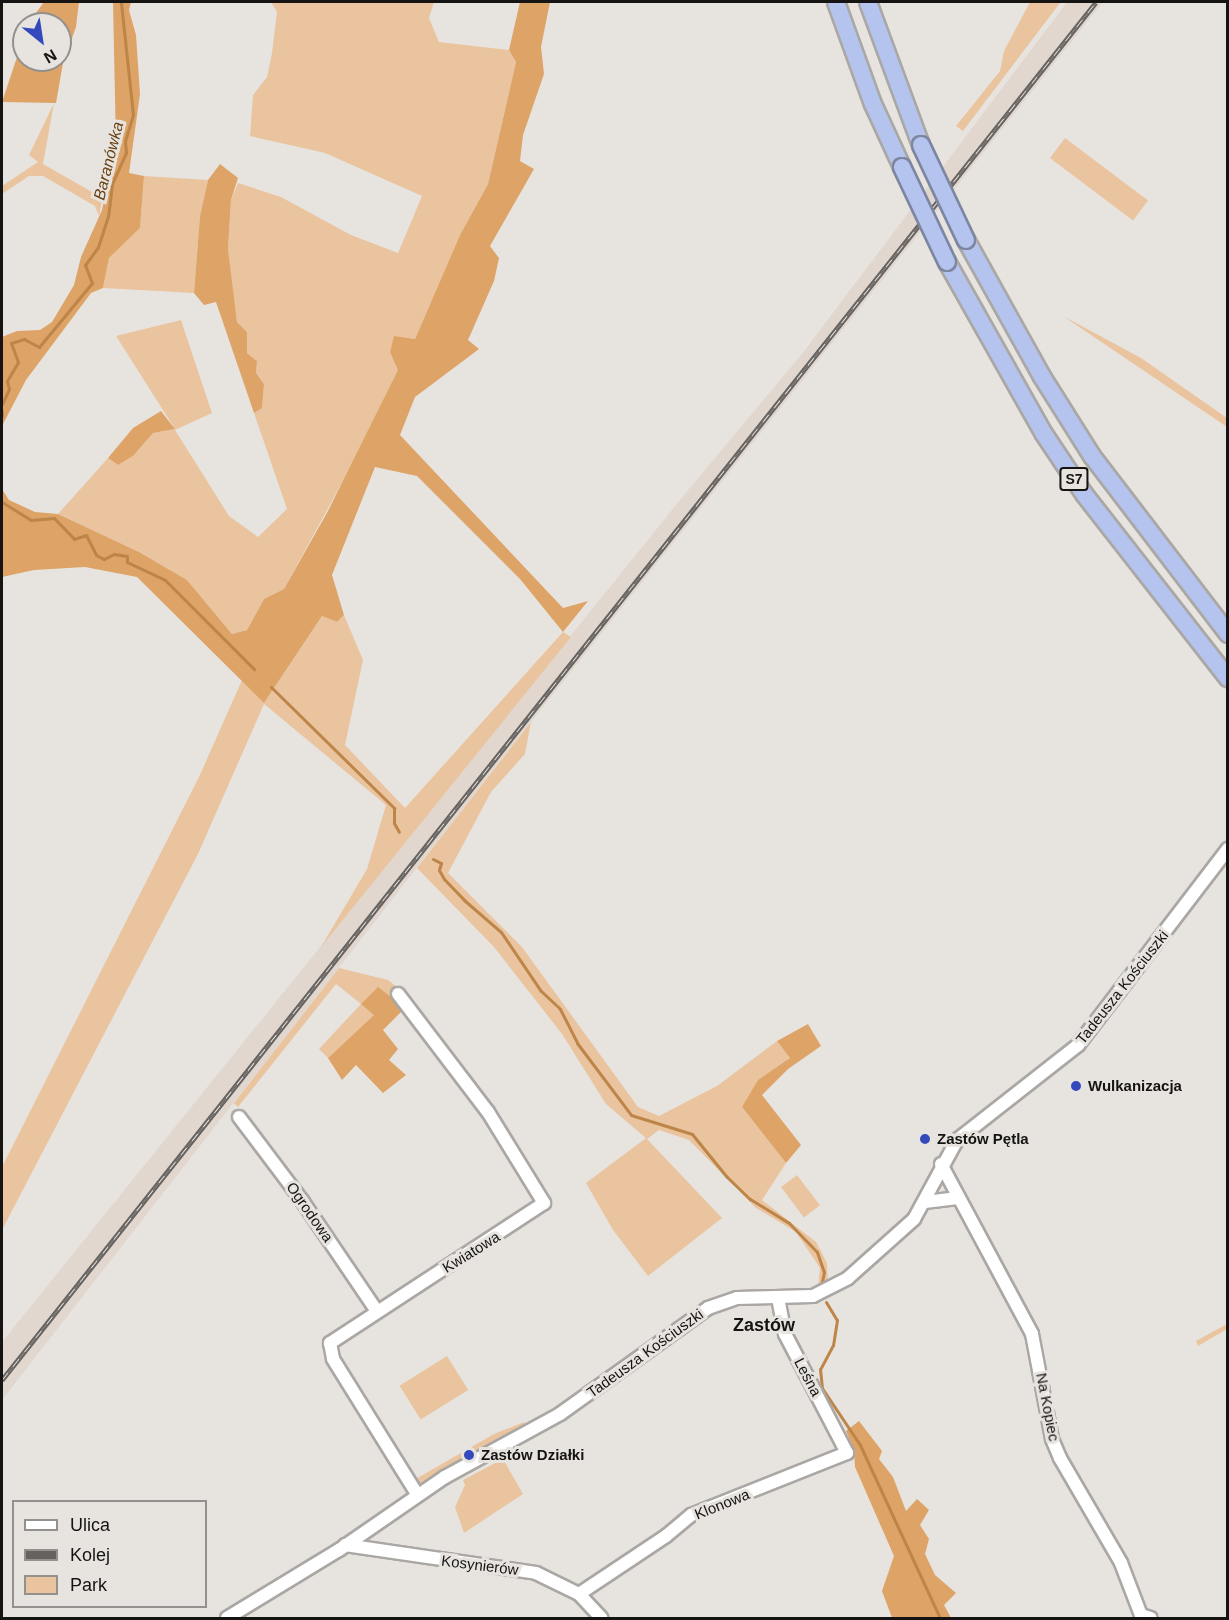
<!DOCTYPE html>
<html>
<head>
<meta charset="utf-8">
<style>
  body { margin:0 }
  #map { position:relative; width:1229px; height:1620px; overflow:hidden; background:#e7e4e0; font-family:Helvetica,sans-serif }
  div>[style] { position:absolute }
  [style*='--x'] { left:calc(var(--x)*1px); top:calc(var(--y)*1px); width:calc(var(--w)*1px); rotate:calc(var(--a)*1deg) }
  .built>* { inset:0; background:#e1d7ce }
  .green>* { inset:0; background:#eac49f; transform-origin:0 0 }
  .forest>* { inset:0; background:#dea366 }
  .stream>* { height:3px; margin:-1.5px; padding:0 1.5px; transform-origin:1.5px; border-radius:1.5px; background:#bd8548 }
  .roads { filter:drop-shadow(2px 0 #aaa7a4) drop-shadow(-2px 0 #aaa7a4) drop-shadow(0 2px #aaa7a4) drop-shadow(0 -2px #aaa7a4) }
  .minor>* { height:12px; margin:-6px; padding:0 6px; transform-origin:6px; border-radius:6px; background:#fff }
  .highway>* { height:16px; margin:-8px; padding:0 8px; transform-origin:8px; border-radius:8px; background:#b4c4ee }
  .rail>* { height:5px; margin-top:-2.5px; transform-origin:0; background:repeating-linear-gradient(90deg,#e7e4e0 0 9px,#656260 0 18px); box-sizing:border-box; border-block:2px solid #656260 }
  .bridges { filter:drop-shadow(2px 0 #7d86a1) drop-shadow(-2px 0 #7d86a1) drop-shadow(0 2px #7d86a1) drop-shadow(0 -2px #7d86a1) }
  .highway-bridge>* { height:16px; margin:-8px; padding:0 8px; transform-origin:8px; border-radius:8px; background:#b4c4ee }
  .dots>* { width:16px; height:16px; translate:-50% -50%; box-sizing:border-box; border:3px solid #e7e4e0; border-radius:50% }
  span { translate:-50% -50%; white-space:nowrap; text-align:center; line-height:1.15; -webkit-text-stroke:6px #e7e4e0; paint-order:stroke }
  .shield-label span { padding:2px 4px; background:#e7e4e0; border:2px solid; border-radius:4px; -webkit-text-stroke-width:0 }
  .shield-label { font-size:14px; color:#161413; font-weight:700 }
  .street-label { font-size:15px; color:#161413 }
  .poi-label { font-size:15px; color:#161413; font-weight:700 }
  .left { translate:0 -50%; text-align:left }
  .water-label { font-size:16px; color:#6a4214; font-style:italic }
  .quarter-label { font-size:18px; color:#161413; font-weight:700 }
  .frame { position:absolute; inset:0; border:3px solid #161413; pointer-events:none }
  .legend { position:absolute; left:12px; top:1500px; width:195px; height:108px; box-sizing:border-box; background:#e7e4e0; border:2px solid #93918e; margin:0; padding:8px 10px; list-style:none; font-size:18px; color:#161413 }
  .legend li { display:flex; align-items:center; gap:12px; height:30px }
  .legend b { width:30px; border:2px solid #93918e }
  .north { position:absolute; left:12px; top:12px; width:60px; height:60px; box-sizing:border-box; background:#e7e4e0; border:2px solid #93918e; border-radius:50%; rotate:150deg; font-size:16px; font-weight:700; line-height:24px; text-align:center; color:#161413 }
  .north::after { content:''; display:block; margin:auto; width:21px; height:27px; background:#344abc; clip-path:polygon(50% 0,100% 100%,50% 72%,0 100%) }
</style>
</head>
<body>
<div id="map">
  <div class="built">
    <div style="clip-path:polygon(1067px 2px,1103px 2px,500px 761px,2px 1400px,2px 1342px,688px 490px,802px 354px)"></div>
  </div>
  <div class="green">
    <div style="clip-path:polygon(271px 2px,434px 2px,429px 18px,439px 42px,509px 50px,516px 62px,488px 184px,460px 235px,415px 339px,395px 337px,390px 352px,399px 369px,362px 446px,284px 589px,264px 599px,247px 630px,232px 634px,187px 580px,139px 552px,58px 514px,108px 458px,118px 465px,133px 456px,153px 433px,175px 429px,116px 336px,181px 320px,212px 413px,175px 430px,229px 516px,258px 537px,287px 509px,254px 413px,262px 407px,264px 384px,256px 373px,257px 361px,247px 353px,247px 332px,237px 322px,233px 297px,228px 249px,231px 200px,238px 183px,281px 197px,351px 235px,398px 253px,422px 196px,325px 153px,250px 136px,253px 95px,267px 77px,272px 53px,277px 12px)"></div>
    <div style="clip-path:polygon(1030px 2px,1060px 3px,963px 131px,956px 126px,1000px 71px,1004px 51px)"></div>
    <div style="clip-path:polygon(54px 103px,43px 164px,92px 192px,106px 180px,99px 216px,95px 206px,43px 176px,29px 176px,2px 194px,2px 186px,38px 162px,29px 155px)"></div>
    <div style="left:1065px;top:138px;width:104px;height:25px;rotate:37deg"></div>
    <div style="clip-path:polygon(144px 176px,208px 180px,200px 216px,194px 293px,103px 288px,109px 258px,140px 228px)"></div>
    <div style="clip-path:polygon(1063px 316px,1141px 358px,1227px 418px,1227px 427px)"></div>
    <div style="clip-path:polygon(344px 615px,363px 660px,345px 745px,405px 808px,563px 632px,571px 637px,321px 947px,367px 869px,386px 805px,264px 704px,198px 854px,2px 1230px,2px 1167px,199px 777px,242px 680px,264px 703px,322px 616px,337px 622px)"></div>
    <div style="clip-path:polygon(531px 722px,525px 754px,491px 792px,448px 873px,522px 947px,638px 1107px,659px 1116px,717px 1086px,777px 1041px,790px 1057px,742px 1107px,786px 1163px,762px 1200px,816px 1242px,827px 1263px,828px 1285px,818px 1288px,820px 1268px,796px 1232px,756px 1208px,689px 1140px,659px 1130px,647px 1139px,722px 1218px,648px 1276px,613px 1230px,586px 1183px,646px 1138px,606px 1104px,562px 1034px,494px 947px,417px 868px)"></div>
    <div style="clip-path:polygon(339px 968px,388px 980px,401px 990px,328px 1058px,319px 1049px,361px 1004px,336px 984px,238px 1107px,234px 1103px)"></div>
    <div style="left:797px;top:1175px;width:38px;height:20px;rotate:53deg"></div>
    <div style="clip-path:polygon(1227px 1324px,1227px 1329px,1198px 1346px,1196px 1341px)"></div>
    <div style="left:447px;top:1356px;width:40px;height:56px;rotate:58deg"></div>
    <div style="clip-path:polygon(524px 1422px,526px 1425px,419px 1485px,414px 1480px,494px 1434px)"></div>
    <div style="clip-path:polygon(503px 1459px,523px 1494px,464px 1533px,455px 1507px,465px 1485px,463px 1480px)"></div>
  </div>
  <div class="forest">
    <div style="clip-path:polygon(44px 2px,79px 2px,76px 27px,63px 63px,56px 103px,2px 102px,24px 36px,24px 60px,60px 60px,60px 24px,28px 24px)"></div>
    <div style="clip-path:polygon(113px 2px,131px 2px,129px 10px,136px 35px,140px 94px,129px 173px,144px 176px,140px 228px,109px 258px,103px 288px,91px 293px,26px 380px,2px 426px,2px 337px,17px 331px,40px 330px,52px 322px,74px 285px,81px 257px,102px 210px,116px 145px)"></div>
    <div style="clip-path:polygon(520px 2px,550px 2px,541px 47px,544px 74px,523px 135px,520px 161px,534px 169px,490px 246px,499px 258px,494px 281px,468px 340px,479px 349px,415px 397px,400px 435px,563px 608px,588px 601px,563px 632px,520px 579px,417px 476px,375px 467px,332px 575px,344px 615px,337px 622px,322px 616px,264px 703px,137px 577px,85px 567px,34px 570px,2px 577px,2px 489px,9px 500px,35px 512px,58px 514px,139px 552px,187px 580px,232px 634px,247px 630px,264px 599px,284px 589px,328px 511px,398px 370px,390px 352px,394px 336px,415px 339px,460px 235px,488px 184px,516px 62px,509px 50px)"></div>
    <div style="clip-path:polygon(220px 164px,238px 178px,231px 200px,228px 249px,237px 322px,247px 332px,247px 353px,257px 361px,256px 373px,264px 384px,262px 408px,254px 413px,216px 302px,204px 305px,194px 293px,200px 216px,208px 180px)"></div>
    <div style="clip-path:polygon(161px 411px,175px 429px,153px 433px,133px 456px,118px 465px,108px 458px,133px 428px)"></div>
    <div style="clip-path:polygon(378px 987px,405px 1008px,383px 1030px,398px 1049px,389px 1060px,406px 1075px,383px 1093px,356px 1065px,342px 1080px,328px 1058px,374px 1015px,361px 1004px)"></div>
    <div style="clip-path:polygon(808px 1024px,821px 1046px,788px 1069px,762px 1095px,801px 1145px,786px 1163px,742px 1107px,758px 1080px,790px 1058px,777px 1041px)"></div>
    <div style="clip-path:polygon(859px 1421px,882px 1451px,879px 1459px,893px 1477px,906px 1511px,917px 1499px,929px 1510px,920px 1525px,929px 1539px,925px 1554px,935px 1575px,956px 1593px,944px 1605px,951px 1618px,892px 1618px,882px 1591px,894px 1556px,855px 1467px,854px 1450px,846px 1431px)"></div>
  </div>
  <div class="stream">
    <div style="--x:2;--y:404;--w:17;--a:-65"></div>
    <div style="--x:9;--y:389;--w:8;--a:-104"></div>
    <div style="--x:7;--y:381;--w:22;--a:-60"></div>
    <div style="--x:18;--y:362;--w:20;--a:-110"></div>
    <div style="--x:11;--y:343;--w:14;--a:-17"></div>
    <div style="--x:24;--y:339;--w:17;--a:28"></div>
    <div style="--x:39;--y:347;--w:83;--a:-50.4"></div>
    <div style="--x:92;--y:283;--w:19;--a:-111"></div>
    <div style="--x:85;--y:265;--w:22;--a:-54"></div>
    <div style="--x:98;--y:247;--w:32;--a:-72"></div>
    <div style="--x:108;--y:217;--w:33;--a:-83"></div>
    <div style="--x:112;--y:184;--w:34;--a:-66"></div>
    <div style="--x:126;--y:153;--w:12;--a:-95"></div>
    <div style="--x:125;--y:141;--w:27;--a:-73"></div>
    <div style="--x:133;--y:115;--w:114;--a:-96.1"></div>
    <div style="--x:2;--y:411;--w:5;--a:90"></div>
    <div style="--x:2;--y:502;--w:34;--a:32"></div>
    <div style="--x:31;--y:520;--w:23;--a:-5"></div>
    <div style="--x:54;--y:518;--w:29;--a:46"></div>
    <div style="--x:74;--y:539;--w:13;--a:-18"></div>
    <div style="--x:86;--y:535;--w:22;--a:63"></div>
    <div style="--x:96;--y:555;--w:9;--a:27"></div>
    <div style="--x:104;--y:559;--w:11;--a:-27"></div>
    <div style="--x:114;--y:554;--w:13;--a:9"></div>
    <div style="--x:127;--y:556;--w:6;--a:90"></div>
    <div style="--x:127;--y:562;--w:42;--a:25.3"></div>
    <div style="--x:165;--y:580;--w:126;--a:45"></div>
    <div style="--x:271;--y:687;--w:173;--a:44.5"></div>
    <div style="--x:394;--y:808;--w:15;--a:90"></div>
    <div style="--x:394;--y:823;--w:10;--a:61"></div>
    <div style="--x:433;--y:859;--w:9;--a:27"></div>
    <div style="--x:441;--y:863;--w:7;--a:106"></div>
    <div style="--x:439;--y:870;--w:10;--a:61"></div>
    <div style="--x:444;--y:879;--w:29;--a:46"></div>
    <div style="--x:464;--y:900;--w:49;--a:40.9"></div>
    <div style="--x:501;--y:932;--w:71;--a:55.9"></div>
    <div style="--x:541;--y:991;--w:26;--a:43"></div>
    <div style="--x:560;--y:1009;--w:38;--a:63"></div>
    <div style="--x:577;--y:1043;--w:90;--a:53.1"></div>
    <div style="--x:631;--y:1115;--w:64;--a:17.3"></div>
    <div style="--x:692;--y:1134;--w:55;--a:50.9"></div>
    <div style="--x:727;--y:1177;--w:32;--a:44"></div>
    <div style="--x:750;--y:1199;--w:46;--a:31.6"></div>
    <div style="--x:789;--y:1223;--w:40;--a:46"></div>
    <div style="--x:817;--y:1252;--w:21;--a:71"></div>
    <div style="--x:824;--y:1272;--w:14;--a:102"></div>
    <div style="--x:826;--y:1302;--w:21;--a:59"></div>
    <div style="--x:837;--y:1320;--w:25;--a:99"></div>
    <div style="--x:833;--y:1345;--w:27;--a:118"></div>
    <div style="--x:820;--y:1369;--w:19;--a:84"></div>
    <div style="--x:822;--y:1388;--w:69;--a:56.3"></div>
    <div style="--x:860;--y:1445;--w:191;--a:65.2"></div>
  </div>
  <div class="roads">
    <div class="minor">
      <div style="--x:398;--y:994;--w:148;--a:52.7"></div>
      <div style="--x:488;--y:1112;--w:107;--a:58.4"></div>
      <div style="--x:544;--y:1203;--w:256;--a:146.8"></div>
      <div style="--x:330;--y:1343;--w:16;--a:79"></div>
      <div style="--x:333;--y:1359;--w:159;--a:58.1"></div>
      <div style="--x:239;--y:1117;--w:106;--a:53"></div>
      <div style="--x:303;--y:1202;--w:130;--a:55.9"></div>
      <div style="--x:941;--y:1164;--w:193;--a:61.8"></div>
      <div style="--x:1032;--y:1334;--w:107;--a:79.2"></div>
      <div style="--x:1052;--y:1439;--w:21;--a:67"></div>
      <div style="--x:1060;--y:1458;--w:121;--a:59.8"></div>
      <div style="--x:1121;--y:1563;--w:56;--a:69"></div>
      <div style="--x:1141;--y:1615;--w:10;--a:17"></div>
      <div style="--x:925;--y:1202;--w:33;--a:-7"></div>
      <div style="--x:345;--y:1545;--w:193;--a:8.3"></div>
      <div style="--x:536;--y:1573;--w:48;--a:26"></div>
      <div style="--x:579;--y:1594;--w:33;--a:47"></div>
      <div style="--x:579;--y:1594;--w:105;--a:-33.7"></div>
      <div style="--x:666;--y:1536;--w:33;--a:-40"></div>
      <div style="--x:691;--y:1515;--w:168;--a:-21.7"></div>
      <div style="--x:847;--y:1453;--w:134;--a:-117.5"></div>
      <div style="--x:785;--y:1334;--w:37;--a:-101"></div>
      <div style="--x:227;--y:1618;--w:131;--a:-31.3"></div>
      <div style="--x:339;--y:1550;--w:129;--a:-34.6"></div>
      <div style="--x:445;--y:1477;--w:131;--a:-28.7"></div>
      <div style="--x:560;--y:1414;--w:182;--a:-35.6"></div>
      <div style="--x:708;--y:1308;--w:31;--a:-19"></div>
      <div style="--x:737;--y:1298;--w:76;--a:-1.5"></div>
      <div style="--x:813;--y:1296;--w:39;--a:-27"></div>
      <div style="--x:848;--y:1278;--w:89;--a:-41.8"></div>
      <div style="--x:914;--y:1219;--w:90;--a:-61.4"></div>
      <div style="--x:957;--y:1140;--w:154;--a:-38.1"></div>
      <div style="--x:1078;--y:1045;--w:247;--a:-52.6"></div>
    </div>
    <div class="highway">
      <div style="--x:836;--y:2;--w:109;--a:70.1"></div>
      <div style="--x:873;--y:104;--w:69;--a:65.3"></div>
      <div style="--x:868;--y:2;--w:153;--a:69.7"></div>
      <div style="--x:966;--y:240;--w:154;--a:60.9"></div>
      <div style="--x:1041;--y:375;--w:96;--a:57.8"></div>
      <div style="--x:1092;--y:456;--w:224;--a:52.6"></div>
      <div style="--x:947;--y:262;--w:197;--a:60.6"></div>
      <div style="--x:1044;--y:434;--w:72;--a:56.3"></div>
      <div style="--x:1084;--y:494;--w:234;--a:52"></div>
    </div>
  </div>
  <div class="rail">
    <div style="--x:2;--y:1380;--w:1759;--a:-51.55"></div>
  </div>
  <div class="bridges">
    <div class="highway-bridge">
      <div style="--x:921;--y:145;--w:105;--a:64.7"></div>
      <div style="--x:902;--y:167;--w:105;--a:64.7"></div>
    </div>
  </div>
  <div class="dots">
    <div style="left:1076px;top:1086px;background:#344abc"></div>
    <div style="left:925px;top:1139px;background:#344abc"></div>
    <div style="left:469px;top:1455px;background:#344abc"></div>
  </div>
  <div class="shield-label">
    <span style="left:1074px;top:479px">S7</span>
  </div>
  <div class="street-label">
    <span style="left:1122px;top:987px;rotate:-52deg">Tadeusza Kościuszki</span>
    <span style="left:310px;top:1212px;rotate:55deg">Ogrodowa</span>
    <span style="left:471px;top:1252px;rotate:-32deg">Kwiatowa</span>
    <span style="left:645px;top:1353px;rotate:-36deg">Tadeusza Kościuszki</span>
    <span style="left:808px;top:1377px;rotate:62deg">Leśna</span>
    <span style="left:1048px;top:1407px;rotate:79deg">Na Kopiec</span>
    <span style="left:722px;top:1504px;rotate:-22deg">Klonowa</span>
    <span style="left:480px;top:1565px;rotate:7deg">Kosynierów</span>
  </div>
  <div class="poi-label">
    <span class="left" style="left:1088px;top:1086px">Wulkanizacja</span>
    <span class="left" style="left:937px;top:1139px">Zastów Pętla</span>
    <span class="left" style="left:481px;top:1455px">Zastów Działki</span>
  </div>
  <div class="water-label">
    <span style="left:109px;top:161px;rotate:-76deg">Baranówka</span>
  </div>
  <div class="quarter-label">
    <span style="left:764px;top:1325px">Zastów</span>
  </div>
  <div class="frame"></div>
  <ul class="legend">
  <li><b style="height:8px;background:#fff"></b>Ulica</li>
  <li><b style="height:8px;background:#656260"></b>Kolej</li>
  <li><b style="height:16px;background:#eac49f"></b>Park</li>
  </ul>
  <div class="north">N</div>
</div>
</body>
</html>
